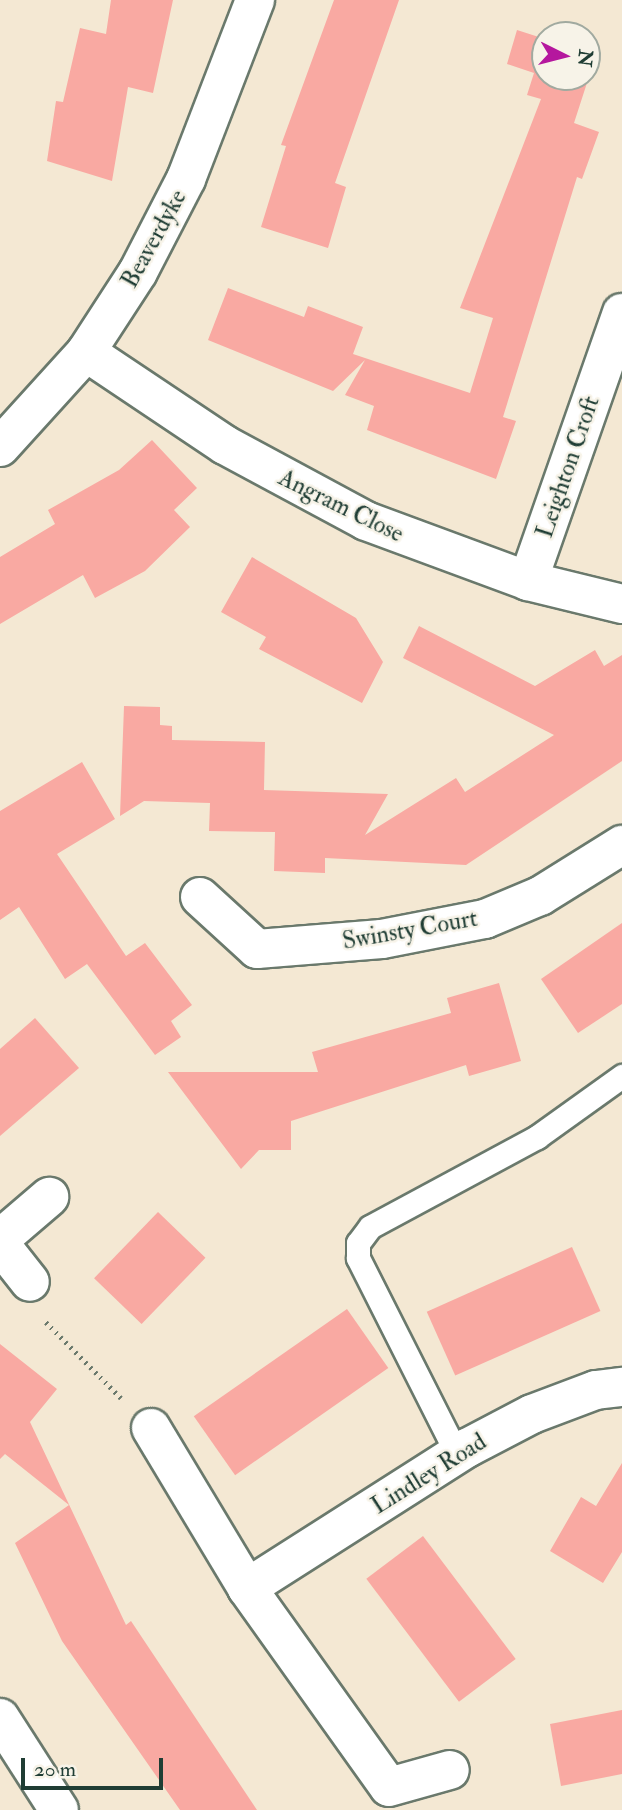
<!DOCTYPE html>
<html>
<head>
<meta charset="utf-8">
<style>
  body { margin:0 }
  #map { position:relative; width:622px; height:1810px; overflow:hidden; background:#f4e8d3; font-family:"IM FELL Double Pica",serif }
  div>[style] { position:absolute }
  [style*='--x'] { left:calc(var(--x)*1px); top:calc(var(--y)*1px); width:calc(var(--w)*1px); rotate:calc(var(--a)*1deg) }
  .building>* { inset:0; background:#f9a9a2; transform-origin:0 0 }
  .path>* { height:4.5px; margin-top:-2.25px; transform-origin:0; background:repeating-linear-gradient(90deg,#6a796c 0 2px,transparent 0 7px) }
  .roads { filter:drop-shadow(2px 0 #6a796c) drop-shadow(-2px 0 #6a796c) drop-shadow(0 2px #6a796c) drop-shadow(0 -2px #6a796c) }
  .service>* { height:23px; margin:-11.5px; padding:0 11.5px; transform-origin:11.5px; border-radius:11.5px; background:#fff }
  .minor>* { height:38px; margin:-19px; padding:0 19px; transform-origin:19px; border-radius:19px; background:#fff }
  .tertiary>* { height:38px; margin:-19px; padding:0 19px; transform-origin:19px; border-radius:19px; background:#fff }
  span { translate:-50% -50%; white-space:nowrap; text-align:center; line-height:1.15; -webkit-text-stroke:5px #f7f3e8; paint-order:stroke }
  .street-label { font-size:24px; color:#1f3d34 }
  .north { position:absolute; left:531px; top:21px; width:70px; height:70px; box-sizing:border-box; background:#f7f3e8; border:2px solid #a1aaa0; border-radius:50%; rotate:96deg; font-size:19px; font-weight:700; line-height:28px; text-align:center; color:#1f3d34 }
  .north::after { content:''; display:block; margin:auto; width:24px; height:32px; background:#b5179e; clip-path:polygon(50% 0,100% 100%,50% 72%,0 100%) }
  .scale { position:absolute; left:21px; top:1758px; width:142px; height:32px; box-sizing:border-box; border:4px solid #1f3d34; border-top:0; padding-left:9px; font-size:21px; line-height:24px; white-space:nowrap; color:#1f3d34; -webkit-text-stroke:5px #f7f3e8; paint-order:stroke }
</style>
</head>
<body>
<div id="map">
  <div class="building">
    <div style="clip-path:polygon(111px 0,173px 0,153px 93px,128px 87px,112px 181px,47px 161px,56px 101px,63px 102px,80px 28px,106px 34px)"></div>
    <div style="clip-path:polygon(334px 0,399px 0,335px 183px,346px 187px,328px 248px,261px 227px,286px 146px,281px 145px)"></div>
    <div style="clip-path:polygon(517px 30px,545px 39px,545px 77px,587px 77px,587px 52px,596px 55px,574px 123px,599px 132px,582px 179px,577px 177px,503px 417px,516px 421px,496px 479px,367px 430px,374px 406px,345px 395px,365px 360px,333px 391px,208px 340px,228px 288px,304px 317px,308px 306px,363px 327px,353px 354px,470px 393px,493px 318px,460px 308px,541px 99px,527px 95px,534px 73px,507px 64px)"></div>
    <div style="clip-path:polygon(152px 440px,197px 488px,174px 510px,190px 527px,145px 571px,95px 598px,83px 575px,0 624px,0 557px,55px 524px,48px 510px,119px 470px)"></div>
    <div style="clip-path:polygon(252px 557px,356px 618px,383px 662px,362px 703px,259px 649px,266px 637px,221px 612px)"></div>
    <div style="clip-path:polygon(419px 626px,535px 686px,595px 650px,604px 666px,622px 655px,622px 761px,466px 865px,325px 858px,325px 873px,274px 871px,275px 832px,209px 831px,210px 803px,144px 801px,120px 816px,124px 706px,160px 707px,160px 725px,172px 726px,172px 740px,265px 742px,264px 790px,388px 794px,365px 835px,456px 778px,465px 792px,554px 735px,403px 658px)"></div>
    <div style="clip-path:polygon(82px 762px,115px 819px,57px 854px,126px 956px,145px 943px,192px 1005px,171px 1021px,181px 1037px,155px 1055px,87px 964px,65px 979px,19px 907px,0 920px,0 811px)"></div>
    <div style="clip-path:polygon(622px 923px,622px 1004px,578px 1033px,541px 979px)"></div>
    <div style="clip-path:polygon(499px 983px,521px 1061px,469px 1076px,466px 1065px,291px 1121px,291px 1150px,259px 1150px,241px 1169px,168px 1072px,318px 1072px,312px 1052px,451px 1013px,447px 998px)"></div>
    <div style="clip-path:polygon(35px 1018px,79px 1068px,0 1136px,0 1049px)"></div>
    <div style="left:158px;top:1212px;width:66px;height:92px;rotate:44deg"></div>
    <div style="left:572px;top:1247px;width:70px;height:159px;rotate:66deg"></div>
    <div style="left:347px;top:1309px;width:72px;height:187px;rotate:55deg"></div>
    <div style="clip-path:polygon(0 1344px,57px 1389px,30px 1422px,126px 1625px,131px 1621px,257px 1810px,180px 1810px,62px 1641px,15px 1543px,69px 1505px,5px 1454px,0 1459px)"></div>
    <div style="clip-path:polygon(622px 1463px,622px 1552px,603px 1583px,550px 1551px,581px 1497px,596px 1506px)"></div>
    <div style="left:423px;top:1536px;width:154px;height:71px;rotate:53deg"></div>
    <div style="clip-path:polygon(622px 1710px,622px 1774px,561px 1786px,550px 1724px)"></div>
  </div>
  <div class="path">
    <div style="--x:46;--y:1322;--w:107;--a:45.4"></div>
  </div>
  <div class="roads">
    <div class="service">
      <div style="--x:457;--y:1454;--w:220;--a:-116.8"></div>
      <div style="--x:358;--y:1258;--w:15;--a:-90"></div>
      <div style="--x:358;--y:1243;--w:20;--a:-53"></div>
      <div style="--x:370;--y:1227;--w:190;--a:-28.3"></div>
      <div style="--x:537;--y:1137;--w:105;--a:-35.7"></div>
    </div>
    <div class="minor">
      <div style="--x:86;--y:352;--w:167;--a:33.8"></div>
      <div style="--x:225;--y:445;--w:160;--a:28.3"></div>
      <div style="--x:366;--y:521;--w:173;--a:20.3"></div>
      <div style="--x:528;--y:581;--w:97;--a:13.7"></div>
      <div style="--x:0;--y:447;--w:128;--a:-47.8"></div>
      <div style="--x:86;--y:352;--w:95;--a:-57"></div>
      <div style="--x:138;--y:272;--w:105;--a:-62.7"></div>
      <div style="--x:186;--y:179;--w:192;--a:-68.9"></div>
      <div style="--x:528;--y:581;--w:284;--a:-70.7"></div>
      <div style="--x:200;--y:897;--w:77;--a:42.4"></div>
      <div style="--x:257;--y:949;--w:125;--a:-4.6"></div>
      <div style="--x:382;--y:939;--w:105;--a:-11"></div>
      <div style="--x:485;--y:919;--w:60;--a:-22.7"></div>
      <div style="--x:540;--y:896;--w:97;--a:-31.9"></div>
      <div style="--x:0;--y:1239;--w:65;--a:-40.6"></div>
      <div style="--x:0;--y:1244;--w:48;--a:51.7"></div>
      <div style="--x:151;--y:1428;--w:187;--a:59"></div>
      <div style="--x:247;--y:1588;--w:244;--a:54.5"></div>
      <div style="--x:389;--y:1787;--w:63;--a:-15.6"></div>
      <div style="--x:247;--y:1588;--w:261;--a:-32.5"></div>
      <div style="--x:467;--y:1448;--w:73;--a:-27.6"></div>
      <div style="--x:532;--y:1414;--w:68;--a:-20.6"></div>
      <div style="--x:596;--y:1390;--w:26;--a:-7"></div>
    </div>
    <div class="tertiary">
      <div style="--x:0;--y:1718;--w:109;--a:57.3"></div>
    </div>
  </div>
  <div class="street-label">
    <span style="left:154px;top:239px;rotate:-61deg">Beaverdyke</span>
    <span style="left:568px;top:467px;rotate:-71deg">Leighton Croft</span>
    <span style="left:341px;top:506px;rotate:26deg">Angram Close</span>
    <span style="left:410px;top:930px;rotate:-10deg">Swinsty Court</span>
    <span style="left:429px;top:1474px;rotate:-32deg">Lindley Road</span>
  </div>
  <div class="north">N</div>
  <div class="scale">20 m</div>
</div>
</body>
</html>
